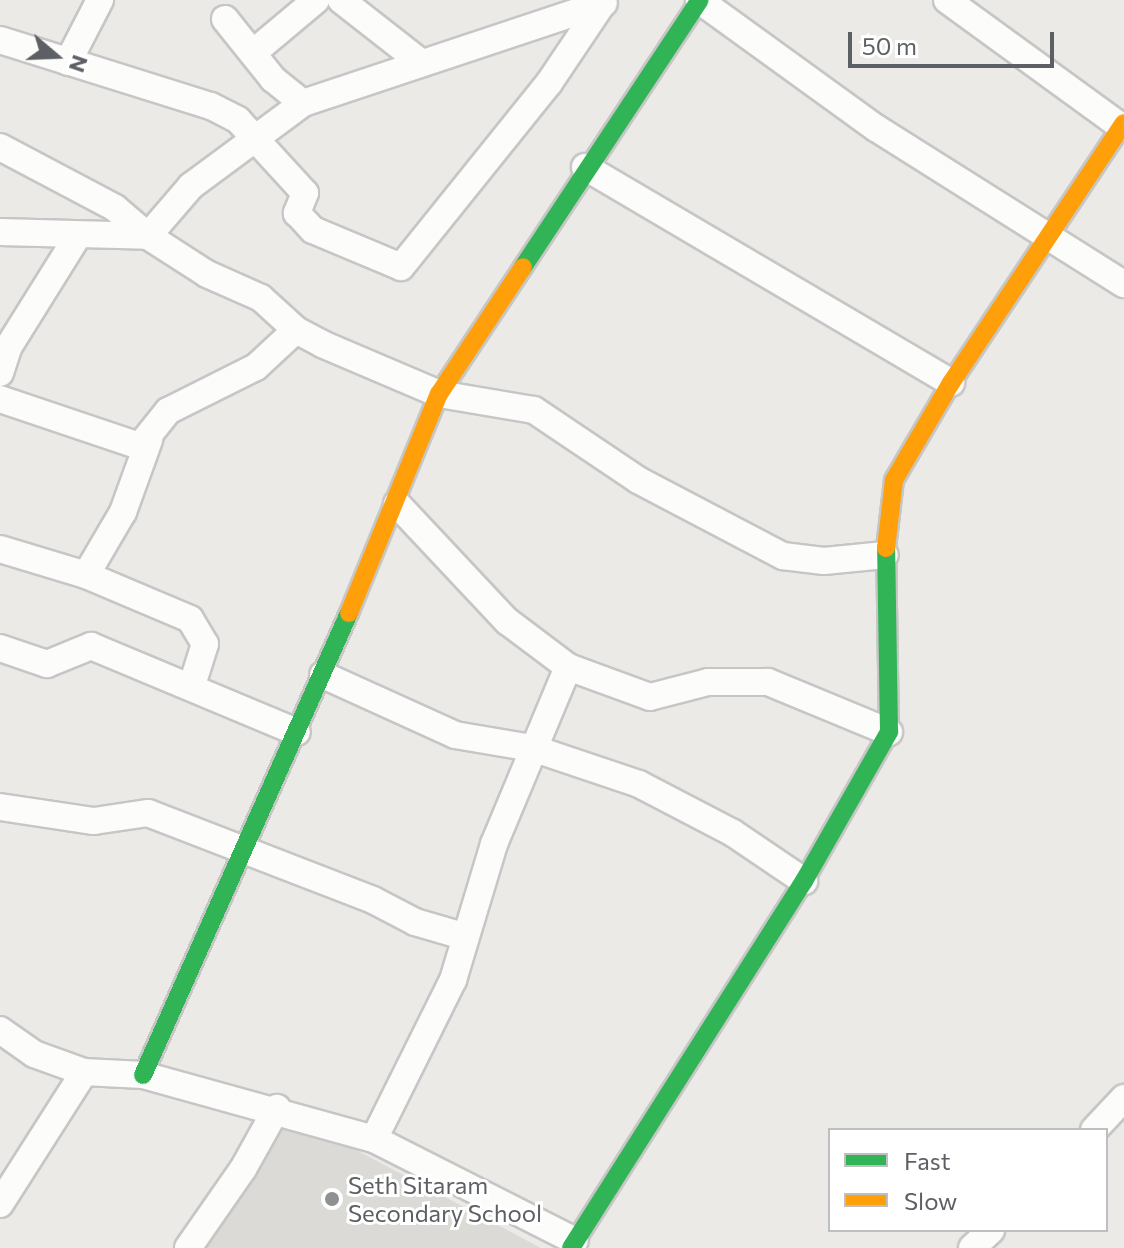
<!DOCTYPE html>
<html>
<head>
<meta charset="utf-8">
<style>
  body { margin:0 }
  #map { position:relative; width:1124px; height:1248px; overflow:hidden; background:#ebeae6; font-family:Commissioner,sans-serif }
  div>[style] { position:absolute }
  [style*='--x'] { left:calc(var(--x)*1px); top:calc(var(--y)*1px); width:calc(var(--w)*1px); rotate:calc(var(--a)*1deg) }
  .education>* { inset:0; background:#dcdad6 }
  .roads { filter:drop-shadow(2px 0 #c7c6c6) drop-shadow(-2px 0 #c7c6c6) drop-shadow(0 2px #c7c6c6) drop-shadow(0 -2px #c7c6c6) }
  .street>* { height:26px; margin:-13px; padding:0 13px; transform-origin:13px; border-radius:13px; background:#fcfcfb }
  .fast>* { height:18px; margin:-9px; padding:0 9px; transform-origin:9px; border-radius:9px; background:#30b455 }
  .slow>* { height:18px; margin:-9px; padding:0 9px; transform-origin:9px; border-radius:9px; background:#ff9f0a }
  .dots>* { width:22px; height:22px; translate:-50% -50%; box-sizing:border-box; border:4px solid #fff; border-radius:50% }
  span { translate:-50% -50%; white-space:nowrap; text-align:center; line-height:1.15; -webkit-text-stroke:6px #fff; paint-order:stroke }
  .poi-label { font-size:24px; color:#5c5f63 }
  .left { translate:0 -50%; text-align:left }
  .legend { position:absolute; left:828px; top:1128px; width:280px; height:104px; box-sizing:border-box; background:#fff; border:2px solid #bebfc1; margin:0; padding:10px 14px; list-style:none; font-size:24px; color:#5c5f63 }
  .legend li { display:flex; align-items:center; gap:16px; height:40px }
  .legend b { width:40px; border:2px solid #bebfc1 }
  .north { position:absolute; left:16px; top:16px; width:80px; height:80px; -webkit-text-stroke:6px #fff; paint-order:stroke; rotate:109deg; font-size:22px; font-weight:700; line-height:32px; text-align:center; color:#5c5f63 }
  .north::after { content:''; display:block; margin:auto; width:28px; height:36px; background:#5c5f63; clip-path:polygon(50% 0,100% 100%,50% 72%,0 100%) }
  .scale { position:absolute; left:848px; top:32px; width:206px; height:36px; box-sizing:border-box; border:4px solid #5c5f63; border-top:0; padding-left:10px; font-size:24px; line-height:28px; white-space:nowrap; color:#5c5f63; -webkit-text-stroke:6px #fff; paint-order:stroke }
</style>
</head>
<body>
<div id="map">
  <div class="education">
    <div style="clip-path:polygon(271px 1118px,358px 1151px,541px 1248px,180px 1248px)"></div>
  </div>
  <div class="roads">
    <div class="street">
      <div style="--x:341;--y:0;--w:99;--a:38"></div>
      <div style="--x:699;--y:0;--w:218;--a:35.9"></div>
      <div style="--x:876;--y:128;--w:293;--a:32.2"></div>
      <div style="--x:947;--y:0;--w:216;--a:36"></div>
      <div style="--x:225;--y:19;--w:77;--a:51.3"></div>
      <div style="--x:273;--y:79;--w:38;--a:39"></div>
      <div style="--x:0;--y:40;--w:221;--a:17.4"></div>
      <div style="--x:211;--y:106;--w:30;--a:27"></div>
      <div style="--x:238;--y:120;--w:99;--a:47.5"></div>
      <div style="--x:305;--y:193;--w:22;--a:112"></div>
      <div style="--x:297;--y:213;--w:23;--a:47"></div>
      <div style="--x:313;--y:230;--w:95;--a:22.8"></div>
      <div style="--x:401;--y:267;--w:236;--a:-51.2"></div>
      <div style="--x:549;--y:83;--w:92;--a:-56.1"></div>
      <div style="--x:254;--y:52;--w:81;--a:-40"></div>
      <div style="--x:68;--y:62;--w:70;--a:-62.7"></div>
      <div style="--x:0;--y:147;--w:130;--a:27.9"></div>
      <div style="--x:115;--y:208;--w:43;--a:40.3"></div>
      <div style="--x:148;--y:236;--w:66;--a:-49.3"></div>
      <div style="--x:191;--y:186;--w:139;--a:-36.5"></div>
      <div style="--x:303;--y:103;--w:317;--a:-18.4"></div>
      <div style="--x:585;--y:167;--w:425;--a:30.5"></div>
      <div style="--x:0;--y:232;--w:148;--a:1.5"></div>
      <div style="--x:148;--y:236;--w:70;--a:32.8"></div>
      <div style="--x:207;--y:274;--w:59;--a:24"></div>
      <div style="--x:261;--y:298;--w:47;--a:42.4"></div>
      <div style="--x:296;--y:330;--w:30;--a:28"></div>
      <div style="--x:322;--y:344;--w:127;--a:23.1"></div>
      <div style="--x:439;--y:394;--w:96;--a:9.6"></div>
      <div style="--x:534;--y:410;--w:125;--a:33.9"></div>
      <div style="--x:638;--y:480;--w:164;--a:27.7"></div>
      <div style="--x:783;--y:556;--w:41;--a:7"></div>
      <div style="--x:824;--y:561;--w:61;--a:-5.6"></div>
      <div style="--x:0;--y:373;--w:28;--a:-72"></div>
      <div style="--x:9;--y:346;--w:128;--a:-58"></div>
      <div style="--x:0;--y:399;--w:148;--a:18.6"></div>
      <div style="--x:140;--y:446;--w:45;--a:-51.3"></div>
      <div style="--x:168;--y:411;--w:98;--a:-26.6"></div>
      <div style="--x:256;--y:367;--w:54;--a:-42.8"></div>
      <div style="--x:397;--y:504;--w:161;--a:46.8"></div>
      <div style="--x:507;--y:621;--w:76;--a:37"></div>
      <div style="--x:568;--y:667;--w:87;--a:20.1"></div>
      <div style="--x:650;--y:697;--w:60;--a:-14.5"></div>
      <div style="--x:708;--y:682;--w:60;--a:0"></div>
      <div style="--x:768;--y:682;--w:131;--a:22.5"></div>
      <div style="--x:0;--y:549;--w:90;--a:16.8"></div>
      <div style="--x:86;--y:575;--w:113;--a:22.9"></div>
      <div style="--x:190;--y:619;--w:29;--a:59"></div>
      <div style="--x:205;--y:644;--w:43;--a:107.6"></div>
      <div style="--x:86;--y:575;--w:73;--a:-59.6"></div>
      <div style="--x:123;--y:512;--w:77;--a:-70.1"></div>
      <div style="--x:0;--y:648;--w:50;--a:18.8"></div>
      <div style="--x:47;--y:664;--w:48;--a:-22.2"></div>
      <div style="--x:91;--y:646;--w:223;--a:22.7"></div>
      <div style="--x:323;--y:675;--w:145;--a:24.4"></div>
      <div style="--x:455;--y:735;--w:78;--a:9.6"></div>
      <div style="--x:532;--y:748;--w:113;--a:18.6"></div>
      <div style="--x:639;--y:784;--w:106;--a:27.5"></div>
      <div style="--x:733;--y:833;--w:86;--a:34.1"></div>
      <div style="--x:0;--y:807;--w:95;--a:8.5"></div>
      <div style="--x:94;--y:821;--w:55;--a:-8.4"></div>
      <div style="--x:148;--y:813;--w:241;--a:21.1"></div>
      <div style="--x:373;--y:900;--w:47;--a:27.6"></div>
      <div style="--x:415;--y:922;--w:50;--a:16.3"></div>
      <div style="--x:0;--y:1030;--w:42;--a:35.2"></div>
      <div style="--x:34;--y:1054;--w:53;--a:19.8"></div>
      <div style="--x:84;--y:1072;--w:59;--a:2.9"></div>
      <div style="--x:143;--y:1075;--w:240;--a:15.5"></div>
      <div style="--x:374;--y:1139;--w:225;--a:26.9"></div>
      <div style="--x:1094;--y:1130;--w:44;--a:-46.8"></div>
      <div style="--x:374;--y:1139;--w:178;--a:-63.6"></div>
      <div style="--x:453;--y:980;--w:142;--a:-73.2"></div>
      <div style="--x:494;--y:844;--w:192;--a:-67.3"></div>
      <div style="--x:0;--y:1204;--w:156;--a:-57.5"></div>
      <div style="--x:188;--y:1248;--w:96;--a:-55.2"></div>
      <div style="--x:243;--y:1169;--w:70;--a:-60.9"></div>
      <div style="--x:972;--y:1248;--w:26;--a:-43"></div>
    </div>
    <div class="fast">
      <div style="--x:523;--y:267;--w:320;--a:-56.5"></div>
      <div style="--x:143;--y:1075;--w:506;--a:-65.97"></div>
      <div style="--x:571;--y:1248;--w:435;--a:-57.6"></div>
      <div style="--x:804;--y:881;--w:172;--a:-60.3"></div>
      <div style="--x:889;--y:732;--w:184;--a:-90.9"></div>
    </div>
    <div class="slow">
      <div style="--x:886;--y:548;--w:68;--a:-83.3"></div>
      <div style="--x:894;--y:480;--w:113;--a:-59.6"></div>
      <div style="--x:951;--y:383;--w:312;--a:-56.4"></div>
      <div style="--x:349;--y:613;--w:237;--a:-67.7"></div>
      <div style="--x:439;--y:394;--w:152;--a:-56.5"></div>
    </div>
  </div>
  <div class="dots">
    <div style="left:332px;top:1199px;background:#8e9091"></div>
  </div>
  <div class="poi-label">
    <span class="left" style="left:348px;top:1199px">Seth Sitaram<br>Secondary School</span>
  </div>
  <ul class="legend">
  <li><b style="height:10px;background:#30b455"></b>Fast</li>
  <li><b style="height:10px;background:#ff9f0a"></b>Slow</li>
  </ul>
  <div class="north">N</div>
  <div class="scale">50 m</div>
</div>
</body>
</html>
